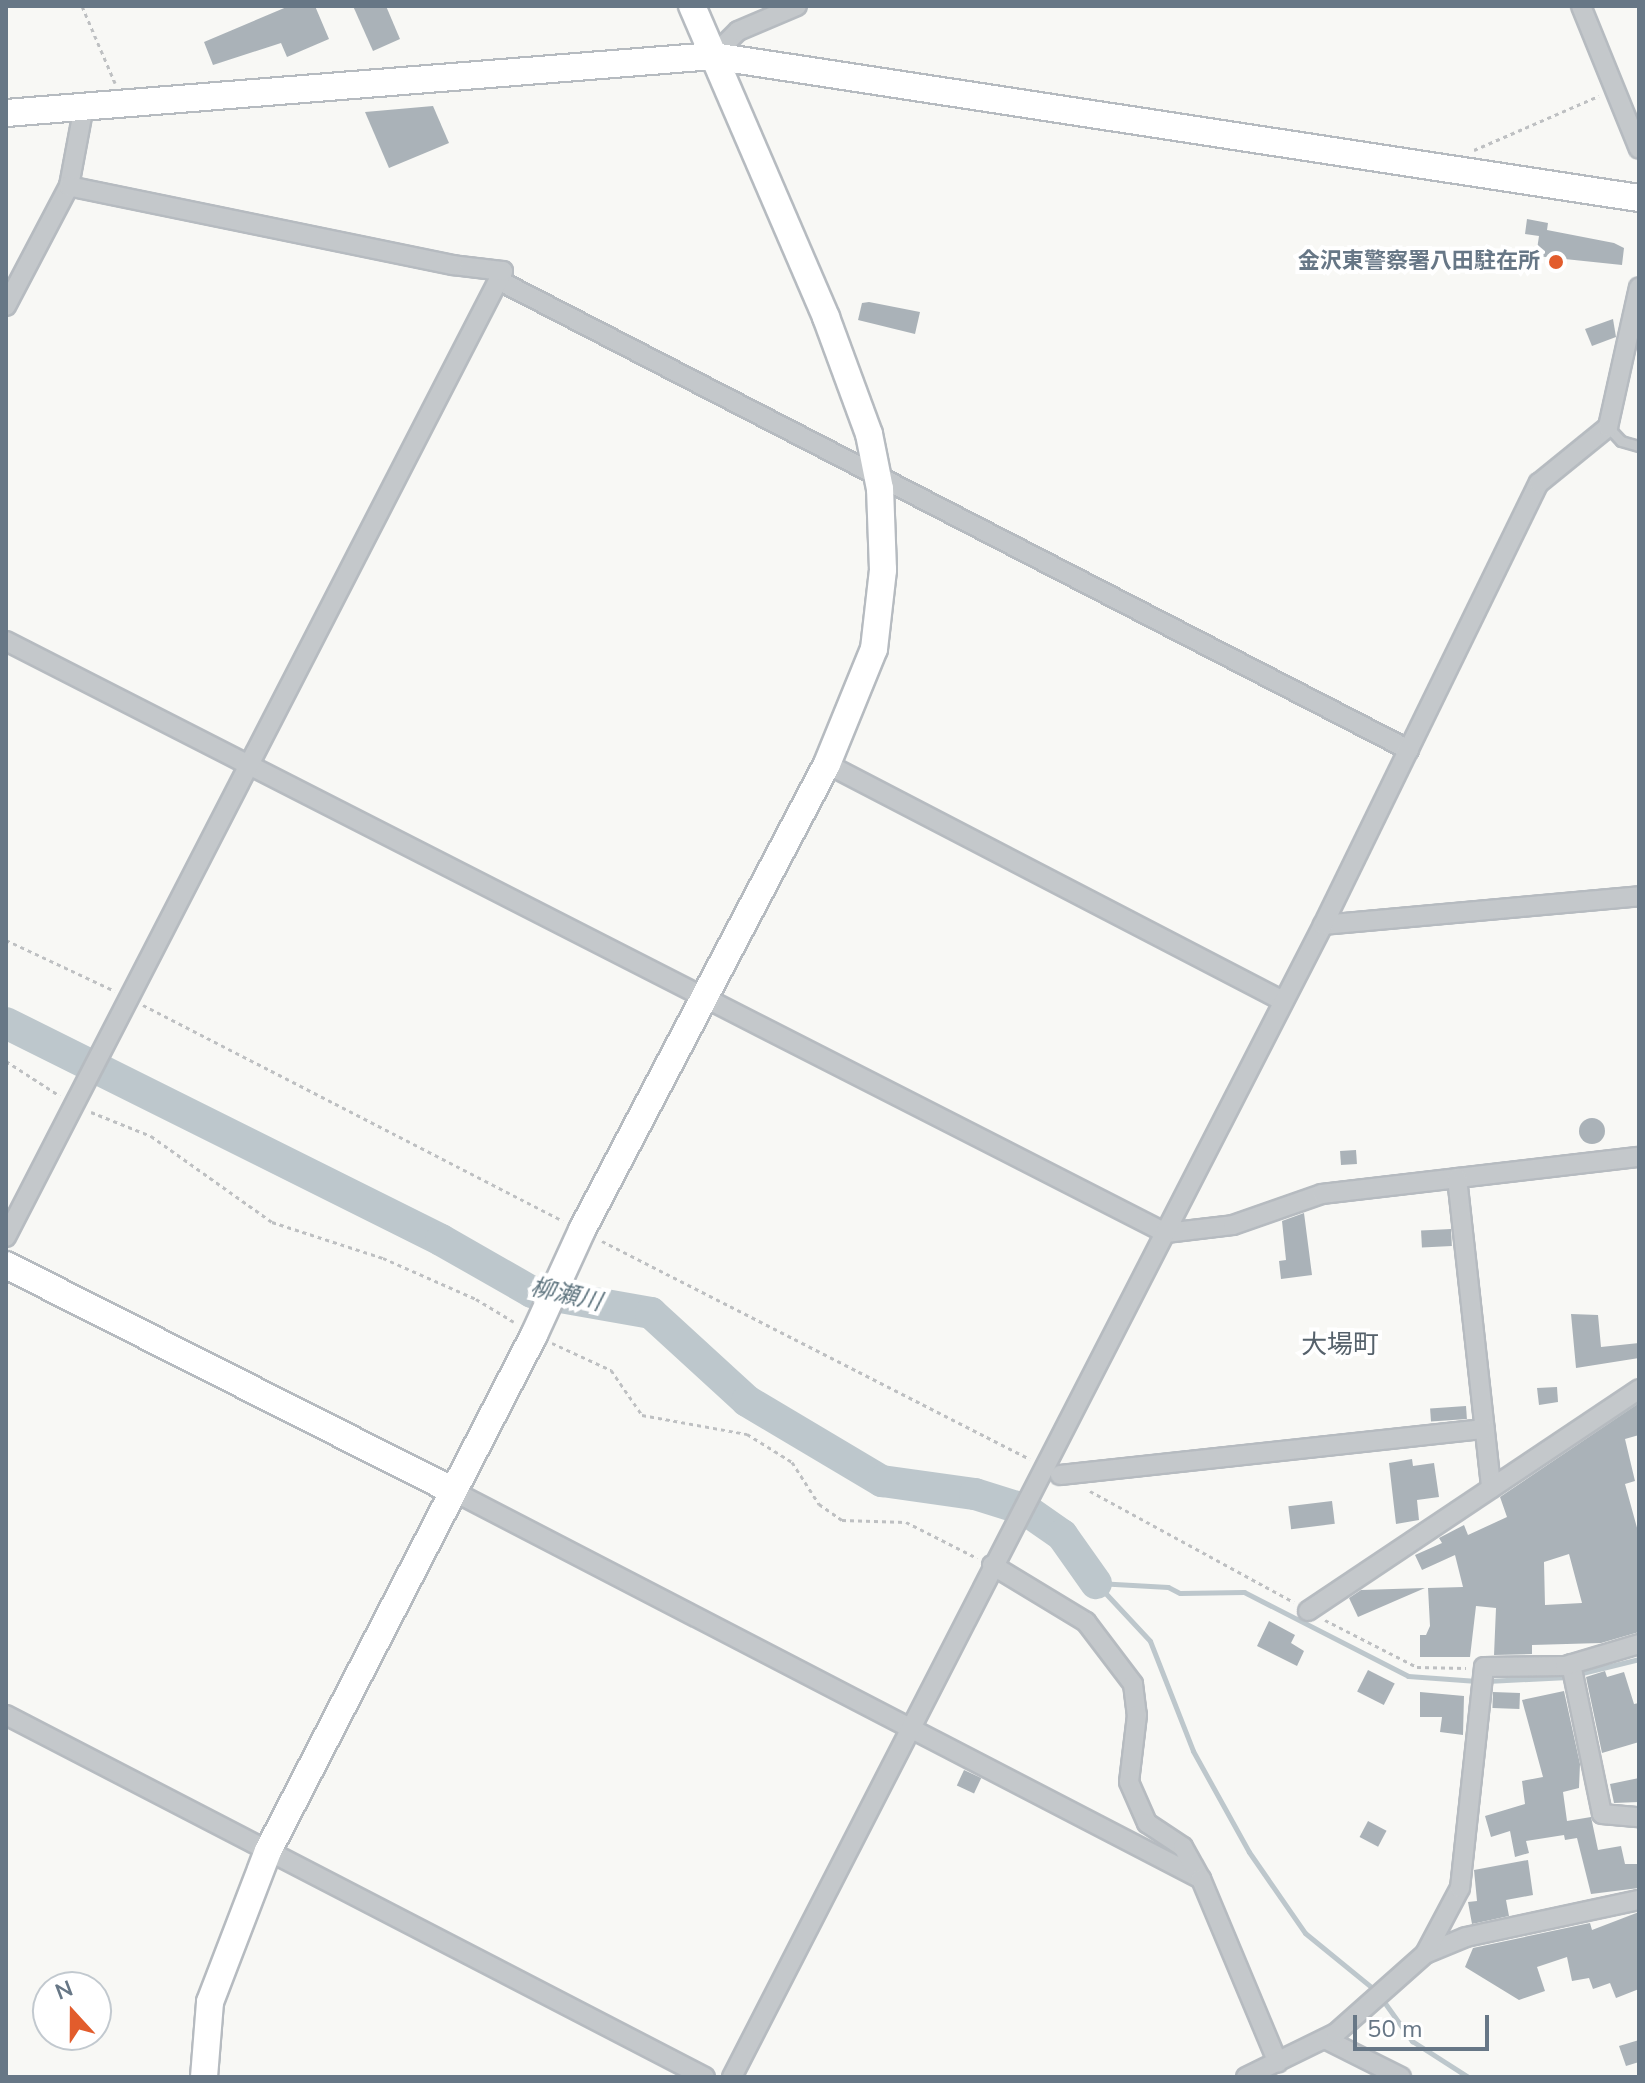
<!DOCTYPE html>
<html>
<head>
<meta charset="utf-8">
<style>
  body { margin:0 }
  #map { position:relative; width:1645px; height:2083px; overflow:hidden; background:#f8f8f5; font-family:"Nunito Sans","Noto Sans JP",sans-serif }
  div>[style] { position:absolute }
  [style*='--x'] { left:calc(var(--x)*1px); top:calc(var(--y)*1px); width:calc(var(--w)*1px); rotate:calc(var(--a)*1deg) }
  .stream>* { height:5px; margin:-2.5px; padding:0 2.5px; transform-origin:2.5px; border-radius:2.5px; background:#bdc7cc }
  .river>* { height:32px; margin:-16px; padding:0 16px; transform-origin:16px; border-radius:16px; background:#bdc7cc }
  .building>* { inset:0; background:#aab2b8; transform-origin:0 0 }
  .round { border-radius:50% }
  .path>* { height:3px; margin-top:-1.5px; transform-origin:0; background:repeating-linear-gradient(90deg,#bec0c2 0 4px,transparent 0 8px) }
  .roads { filter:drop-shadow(2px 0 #b6bbc0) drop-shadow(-2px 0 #b6bbc0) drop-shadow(0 2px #b6bbc0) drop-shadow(0 -2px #b6bbc0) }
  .lane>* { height:9px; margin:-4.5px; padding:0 4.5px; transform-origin:4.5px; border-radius:4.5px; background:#c4c8cb }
  .street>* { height:18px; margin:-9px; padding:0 9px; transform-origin:9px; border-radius:9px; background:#c4c8cb }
  .secondary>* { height:26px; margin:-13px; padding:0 13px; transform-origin:13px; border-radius:13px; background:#fff }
  .dots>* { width:22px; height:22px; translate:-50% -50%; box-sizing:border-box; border:4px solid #fff; border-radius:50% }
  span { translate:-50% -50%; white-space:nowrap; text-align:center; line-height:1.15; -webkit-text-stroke:8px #fff; paint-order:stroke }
  .poi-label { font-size:22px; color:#677786; font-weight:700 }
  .right { translate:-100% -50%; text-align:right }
  .water-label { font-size:24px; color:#637882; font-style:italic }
  .quarter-label { font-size:26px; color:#55616b }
  .frame { position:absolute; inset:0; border:8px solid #677786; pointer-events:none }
  .north { position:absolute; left:32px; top:1971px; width:80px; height:80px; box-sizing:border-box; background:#fff; border:2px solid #c2c9cf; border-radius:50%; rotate:339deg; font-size:22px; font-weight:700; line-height:32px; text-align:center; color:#677786 }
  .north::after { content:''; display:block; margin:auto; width:28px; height:36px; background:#e25c2c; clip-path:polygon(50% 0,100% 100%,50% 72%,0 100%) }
  .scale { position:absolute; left:1353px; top:2015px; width:136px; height:36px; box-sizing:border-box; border:4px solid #677786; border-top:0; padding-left:10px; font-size:24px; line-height:28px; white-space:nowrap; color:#677786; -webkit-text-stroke:6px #fff; paint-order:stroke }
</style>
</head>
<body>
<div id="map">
  <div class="stream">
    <div style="--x:1096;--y:1583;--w:79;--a:47"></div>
    <div style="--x:1150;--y:1641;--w:118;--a:68.6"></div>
    <div style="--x:1193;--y:1751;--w:115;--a:61"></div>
    <div style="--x:1249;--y:1852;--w:98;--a:55.3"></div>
    <div style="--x:1305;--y:1933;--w:92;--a:39.2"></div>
    <div style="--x:1097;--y:1583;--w:71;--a:3.2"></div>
    <div style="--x:1168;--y:1587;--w:13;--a:27"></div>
    <div style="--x:1180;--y:1593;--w:64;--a:-0.9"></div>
    <div style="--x:1244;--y:1592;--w:184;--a:27.1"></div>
    <div style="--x:1408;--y:1676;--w:69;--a:4.1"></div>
    <div style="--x:1578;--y:1674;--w:63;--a:-13.8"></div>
    <div style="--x:1487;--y:1681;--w:81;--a:-2.8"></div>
    <div style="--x:1382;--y:1999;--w:52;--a:54.5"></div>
    <div style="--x:1412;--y:2041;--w:67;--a:32.7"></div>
  </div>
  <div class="river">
    <div style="--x:6;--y:1023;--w:486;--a:26.5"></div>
    <div style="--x:441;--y:1240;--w:105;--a:29.7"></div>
    <div style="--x:532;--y:1292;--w:121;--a:10"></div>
    <div style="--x:651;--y:1313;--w:130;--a:42.5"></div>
    <div style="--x:747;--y:1401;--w:157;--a:30.7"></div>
    <div style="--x:882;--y:1481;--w:94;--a:8"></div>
    <div style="--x:975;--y:1494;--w:53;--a:17.4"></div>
    <div style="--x:1026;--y:1510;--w:44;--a:34.8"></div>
    <div style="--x:1062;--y:1535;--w:59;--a:54.7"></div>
  </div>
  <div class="building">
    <div style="clip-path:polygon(289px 6px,315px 6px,329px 39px,287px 57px,281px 43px,213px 65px,204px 42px)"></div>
    <div style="clip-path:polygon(353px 6px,386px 6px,400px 39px,373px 51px)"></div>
    <div style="clip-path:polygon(433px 106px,449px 143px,389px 168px,365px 112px)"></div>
    <div style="clip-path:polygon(1527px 219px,1548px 223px,1547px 230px,1614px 243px,1624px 248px,1622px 265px,1536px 256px,1539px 236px,1525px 234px)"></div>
    <div style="clip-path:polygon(869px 302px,920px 312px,915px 334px,858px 320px,862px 303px)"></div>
    <div style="clip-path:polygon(1613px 319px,1616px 337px,1592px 346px,1585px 329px)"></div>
    <div class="round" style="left:1579px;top:1118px;width:26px;height:26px"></div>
    <div style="left:1356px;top:1150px;width:14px;height:16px;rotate:86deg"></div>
    <div style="clip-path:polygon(1304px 1213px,1312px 1275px,1281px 1279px,1279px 1261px,1286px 1260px,1282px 1221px)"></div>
    <div style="left:1451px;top:1229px;width:17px;height:30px;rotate:87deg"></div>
    <div style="clip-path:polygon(1571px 1314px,1598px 1315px,1601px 1347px,1639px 1343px,1639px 1358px,1576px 1368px)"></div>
    <div style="clip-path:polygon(1557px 1387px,1558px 1402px,1539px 1405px,1537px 1388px)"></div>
    <div style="clip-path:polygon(evenodd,1639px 1403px,1639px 1435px,1625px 1439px,1635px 1481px,1625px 1484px,1639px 1535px,1639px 1632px,1601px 1643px,1532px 1645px,1532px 1654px,1494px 1655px,1496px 1608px,1476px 1606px,1470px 1657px,1420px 1657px,1420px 1635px,1426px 1635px,1430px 1626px,1428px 1588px,1463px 1587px,1455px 1555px,1422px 1570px,1415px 1555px,1442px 1543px,1439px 1538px,1464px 1525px,1468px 1535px,1507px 1517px,1500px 1497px,1639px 1403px,1569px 1554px,1582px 1603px,1545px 1605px,1544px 1562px,1569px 1554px)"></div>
    <div style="left:1466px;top:1406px;width:13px;height:36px;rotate:86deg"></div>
    <div style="clip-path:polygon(1412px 1459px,1413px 1466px,1434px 1463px,1439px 1497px,1417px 1500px,1419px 1520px,1396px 1524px,1389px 1463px)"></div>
    <div style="left:1332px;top:1501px;width:23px;height:44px;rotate:83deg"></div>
    <div style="clip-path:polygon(1425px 1588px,1358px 1617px,1349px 1598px,1361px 1590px)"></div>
    <div style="clip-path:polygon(1269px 1621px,1295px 1635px,1291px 1643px,1304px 1651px,1297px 1666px,1257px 1646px)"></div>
    <div style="left:1368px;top:1670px;width:30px;height:24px;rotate:27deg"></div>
    <div style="clip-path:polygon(1605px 1671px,1607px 1677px,1624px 1672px,1634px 1704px,1639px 1703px,1639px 1742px,1602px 1753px,1586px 1677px)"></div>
    <div style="clip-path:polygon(1564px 1691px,1580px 1764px,1579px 1788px,1563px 1792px,1567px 1821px,1591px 1817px,1598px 1850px,1621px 1846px,1625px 1864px,1639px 1864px,1639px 1888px,1591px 1894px,1577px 1838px,1565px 1840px,1564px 1835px,1526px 1841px,1529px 1853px,1515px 1857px,1510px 1831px,1491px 1837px,1485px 1816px,1525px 1804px,1522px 1781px,1543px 1777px,1522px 1700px)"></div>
    <div style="clip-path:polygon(1420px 1692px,1464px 1696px,1463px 1735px,1440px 1732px,1442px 1717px,1420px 1717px)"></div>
    <div style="left:1493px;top:1692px;width:27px;height:16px;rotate:2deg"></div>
    <div style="left:964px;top:1770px;width:19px;height:17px;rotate:25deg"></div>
    <div style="clip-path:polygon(1639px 1778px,1639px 1802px,1614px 1803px,1610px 1784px)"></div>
    <div style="left:1368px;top:1821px;width:21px;height:18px;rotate:28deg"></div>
    <div style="clip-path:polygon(1528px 1860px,1533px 1895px,1506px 1900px,1509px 1916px,1472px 1924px,1468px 1902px,1477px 1901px,1474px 1870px)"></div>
    <div style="clip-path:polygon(1639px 1912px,1639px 1989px,1616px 1998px,1610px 1983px,1593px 1989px,1589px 1978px,1572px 1981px,1567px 1957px,1537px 1967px,1545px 1991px,1519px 2000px,1465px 1967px,1473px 1948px,1590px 1923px,1592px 1930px)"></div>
    <div style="clip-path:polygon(1639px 2040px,1639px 2062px,1626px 2066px,1619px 2046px)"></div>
  </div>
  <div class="path">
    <div style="--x:82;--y:6;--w:84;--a:66.8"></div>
    <div style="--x:1474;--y:150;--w:136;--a:-23.4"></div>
    <div style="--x:6;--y:940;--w:120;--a:25.1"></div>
    <div style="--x:143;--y:1005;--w:472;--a:27.2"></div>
    <div style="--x:6;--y:1061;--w:64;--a:32.9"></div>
    <div style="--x:91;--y:1112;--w:65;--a:21.8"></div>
    <div style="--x:151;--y:1136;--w:148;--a:35.4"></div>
    <div style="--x:272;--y:1222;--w:117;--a:18"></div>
    <div style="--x:383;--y:1258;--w:102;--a:23.8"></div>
    <div style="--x:476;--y:1299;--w:44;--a:31.2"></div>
    <div style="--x:602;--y:1241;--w:480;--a:27"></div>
    <div style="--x:552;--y:1343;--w:65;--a:24.6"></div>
    <div style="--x:611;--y:1370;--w:55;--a:55.4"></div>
    <div style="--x:642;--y:1415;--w:107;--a:10.3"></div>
    <div style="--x:747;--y:1434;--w:53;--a:31.9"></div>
    <div style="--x:792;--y:1462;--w:50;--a:57.3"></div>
    <div style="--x:819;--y:1504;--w:28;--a:35"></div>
    <div style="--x:842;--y:1520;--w:64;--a:1.8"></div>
    <div style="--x:906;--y:1522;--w:80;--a:26.9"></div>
    <div style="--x:1090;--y:1491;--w:232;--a:28.6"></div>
    <div style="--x:1325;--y:1620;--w:103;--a:27.1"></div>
    <div style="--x:1417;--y:1667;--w:49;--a:1.2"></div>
  </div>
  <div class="roads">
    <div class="lane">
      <div style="--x:1608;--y:427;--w:19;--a:47"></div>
      <div style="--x:1621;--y:441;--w:19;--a:16"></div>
    </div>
    <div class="street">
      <div style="--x:1581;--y:6;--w:154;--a:67.9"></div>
      <div style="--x:713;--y:56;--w:35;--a:-45"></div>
      <div style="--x:738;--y:31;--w:64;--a:-23"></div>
      <div style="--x:498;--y:280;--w:1025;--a:27.29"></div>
      <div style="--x:6;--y:306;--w:136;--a:-62.3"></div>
      <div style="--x:69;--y:186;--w:81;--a:-79.4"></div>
      <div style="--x:6;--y:641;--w:1302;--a:27.04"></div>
      <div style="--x:1166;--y:1233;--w:67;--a:-6.8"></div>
      <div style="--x:1233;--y:1225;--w:94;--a:-19.2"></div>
      <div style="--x:1322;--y:1194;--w:319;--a:-6.7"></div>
      <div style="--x:827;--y:764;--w:514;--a:27.46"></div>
      <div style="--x:1323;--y:925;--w:317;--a:-5.2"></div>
      <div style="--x:1457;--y:1178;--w:312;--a:83.7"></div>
      <div style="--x:6;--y:1237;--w:1086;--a:-62.77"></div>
      <div style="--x:503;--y:271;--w:50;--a:-173.2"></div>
      <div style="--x:453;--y:265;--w:392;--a:-168.4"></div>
      <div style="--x:1060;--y:1475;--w:427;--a:-6.2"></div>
      <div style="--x:451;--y:1490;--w:845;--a:27.41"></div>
      <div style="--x:992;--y:1565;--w:110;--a:31.2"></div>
      <div style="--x:1086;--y:1622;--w:78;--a:52.8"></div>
      <div style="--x:1133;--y:1684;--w:31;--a:83"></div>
      <div style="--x:1137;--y:1715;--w:67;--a:96.8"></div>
      <div style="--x:1129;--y:1782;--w:45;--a:66.3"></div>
      <div style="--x:1147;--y:1823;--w:43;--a:33.7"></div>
      <div style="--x:1183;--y:1847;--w:37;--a:61"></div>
      <div style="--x:1201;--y:1879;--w:199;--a:67.3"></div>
      <div style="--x:1308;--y:1611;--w:399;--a:-33.8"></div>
      <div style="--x:1571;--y:1664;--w:153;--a:78.3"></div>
      <div style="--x:1602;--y:1814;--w:37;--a:5"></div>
      <div style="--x:6;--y:1715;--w:787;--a:27.38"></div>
      <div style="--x:1425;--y:1954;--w:44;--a:-22.5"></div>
      <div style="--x:1466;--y:1937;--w:177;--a:-12.1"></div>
      <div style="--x:1325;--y:2039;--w:85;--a:26.6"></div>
      <div style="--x:732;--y:2077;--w:1295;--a:-62.84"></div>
      <div style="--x:1323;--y:925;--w:492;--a:-64"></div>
      <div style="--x:1539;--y:483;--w:89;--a:-39.1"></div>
      <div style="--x:1608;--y:427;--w:143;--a:-77.5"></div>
      <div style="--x:1246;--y:2077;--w:100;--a:-26.1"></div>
      <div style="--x:1336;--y:2033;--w:119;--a:-41.6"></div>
      <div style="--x:1425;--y:1954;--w:75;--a:-62.1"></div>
      <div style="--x:1460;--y:1888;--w:222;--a:-83.8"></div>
      <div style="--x:1484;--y:1667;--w:81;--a:-0.7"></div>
      <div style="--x:1565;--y:1666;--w:77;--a:-16.6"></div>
    </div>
    <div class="secondary">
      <div style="--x:6;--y:113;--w:709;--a:-4.61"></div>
      <div style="--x:713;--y:56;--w:937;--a:8.72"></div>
      <div style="--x:6;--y:1265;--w:499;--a:26.8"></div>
      <div style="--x:204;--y:2077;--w:75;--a:-85.4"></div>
      <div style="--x:210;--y:2002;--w:162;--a:-69"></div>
      <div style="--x:268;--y:1851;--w:581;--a:-62.73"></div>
      <div style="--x:534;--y:1335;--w:115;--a:-65.4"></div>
      <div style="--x:582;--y:1230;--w:526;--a:-62.27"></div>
      <div style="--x:827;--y:764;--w:124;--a:-67.8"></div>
      <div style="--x:874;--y:649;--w:80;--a:-83.5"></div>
      <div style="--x:883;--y:570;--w:81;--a:-92.1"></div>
      <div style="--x:880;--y:489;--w:56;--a:-101.3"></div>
      <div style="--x:869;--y:434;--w:125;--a:-110.2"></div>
      <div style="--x:826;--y:317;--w:339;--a:-113.3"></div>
    </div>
  </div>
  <div class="dots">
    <div style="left:1556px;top:262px;background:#e25c2c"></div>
  </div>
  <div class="poi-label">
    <span class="right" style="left:1540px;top:262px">金沢東警察署八田駐在所</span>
  </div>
  <div class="water-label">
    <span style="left:566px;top:1295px;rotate:13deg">柳瀬川</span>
  </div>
  <div class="quarter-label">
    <span style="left:1340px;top:1345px">大場町</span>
  </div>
  <div class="frame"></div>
  <div class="north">N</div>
  <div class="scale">50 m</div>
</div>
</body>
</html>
